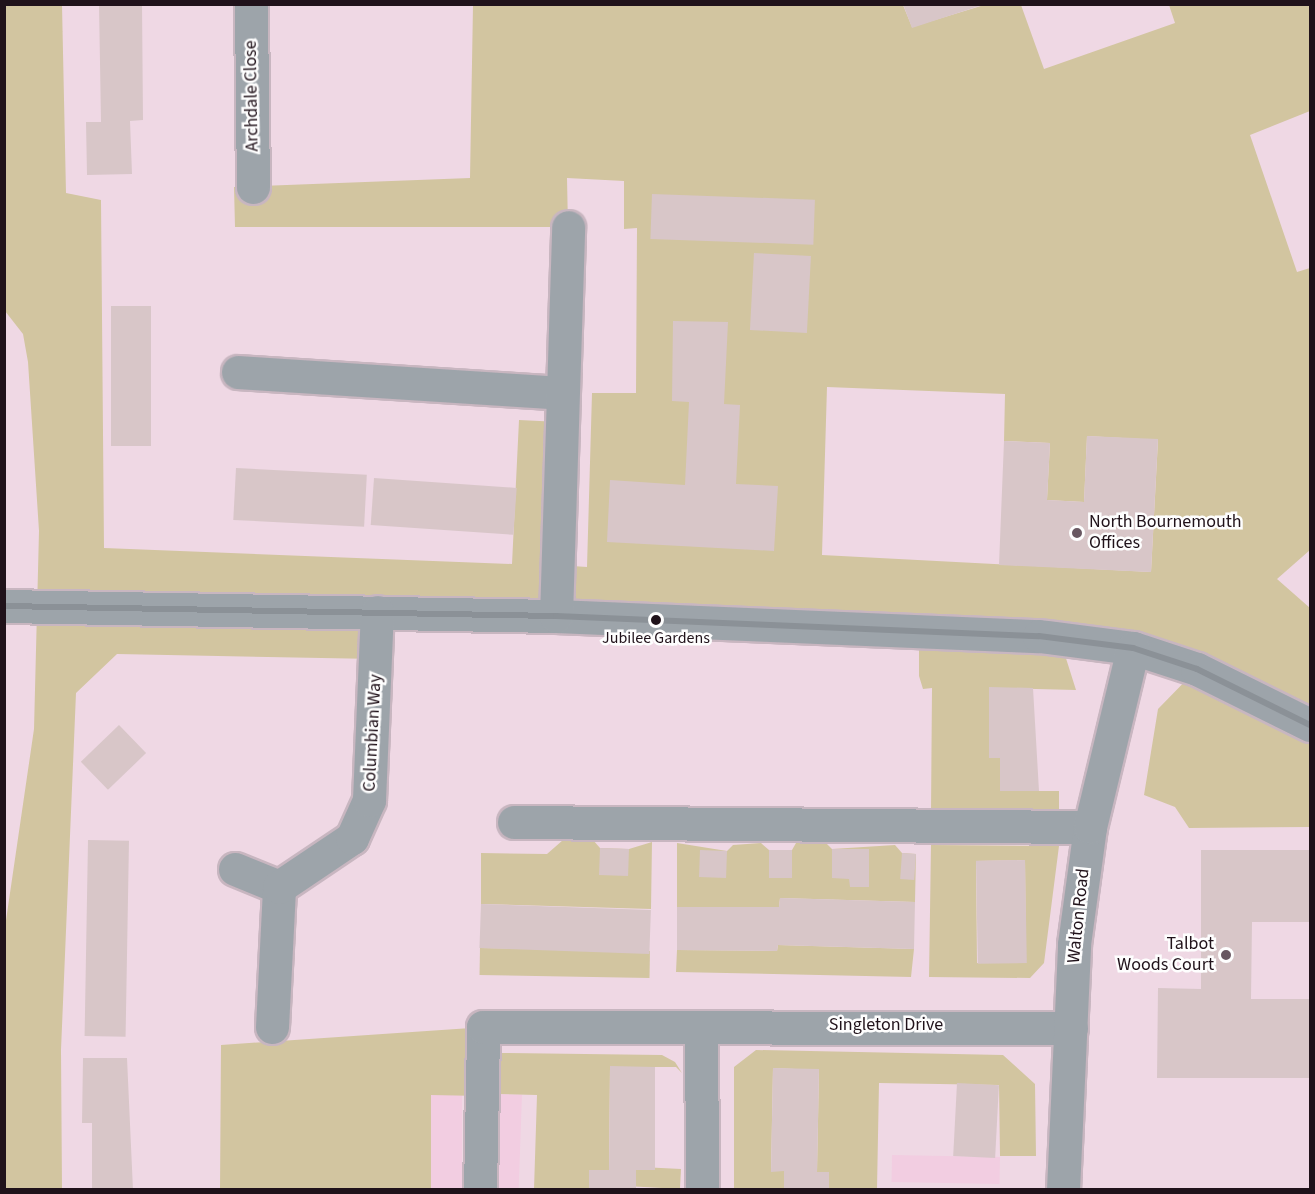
<!DOCTYPE html>
<html>
<head>
<meta charset="utf-8">
<style>
  body { margin:0 }
  #map { position:relative; width:1315px; height:1194px; overflow:hidden; background:#efd8e4; font-family:"Source Sans 3",sans-serif }
  div>[style] { position:absolute }
  [style*='--x'] { left:calc(var(--x)*1px); top:calc(var(--y)*1px); width:calc(var(--w)*1px); rotate:calc(var(--a)*1deg) }
  .built>* { inset:0; background:#f2cde1; transform-origin:0 0 }
  .green>* { inset:0; background:#d2c5a0; transform-origin:0 0 }
  .building>* { inset:0; background:#d8c6c8; transform-origin:0 0 }
  .roads { filter:drop-shadow(2px 0 #c8b6c0) drop-shadow(-2px 0 #c8b6c0) drop-shadow(0 2px #c8b6c0) drop-shadow(0 -2px #c8b6c0) }
  .minor>* { height:33px; margin:-16.5px; padding:0 16.5px; transform-origin:16.5px; border-radius:16.5px; background:#9da4aa }
  .bus-1>* { height:6px; margin:-3px; padding:0 3px; transform-origin:3px; border-radius:3px; background:#8b9197 }
  .dots>* { width:16px; height:16px; translate:-50% -50%; box-sizing:border-box; border:3px solid #fefefe; border-radius:50% }
  span { translate:-50% -50%; white-space:nowrap; text-align:center; line-height:1.15; -webkit-text-stroke:5px #fefefe; paint-order:stroke }
  .bus-label { font-size:16px; color:#20121a }
  .street-label { font-size:18px; color:#20121a }
  .poi-label { font-size:18px; color:#20121a }
  .left { translate:0 -50%; text-align:left }
  .right { translate:-100% -50%; text-align:right }
  .frame { position:absolute; inset:0; border:6px solid #20121a; pointer-events:none }
</style>
</head>
<body>
<div id="map">
  <div class="built">
    <div style="left:498px;top:1094px;width:24px;height:96px;rotate:2deg"></div>
    <div style="left:431px;top:1095px;width:31px;height:95px"></div>
    <div style="left:892px;top:1155px;width:108px;height:27px;rotate:1deg"></div>
  </div>
  <div class="green">
    <div style="clip-path:polygon(evenodd,5px 5px,62px 5px,66px 193px,101px 200px,104px 548px,512px 564px,519px 420px,560px 422px,557px 565px,587px 567px,592px 393px,636px 393px,637px 228px,624px 229px,624px 181px,567px 178px,568px 227px,235px 227px,234px 187px,470px 178px,473px 5px,903px 5px,912px 27px,984px 5px,1021px 5px,1044px 69px,1175px 23px,1169px 5px,1310px 5px,1310px 111px,1250px 135px,1297px 272px,1310px 268px,1310px 550px,1277px 579px,1310px 608px,1310px 827px,1189px 828px,1175px 807px,1144px 795px,1158px 709px,1197px 669px,1133px 648px,378px 612px,376px 659px,117px 654px,76px 693px,61px 1050px,62px 1189px,5px 1189px,4px 934px,34px 729px,39px 531px,28px 362px,23px 334px,5px 311px,5px 5px,827px 387px,1005px 394px,1004px 441px,1050px 443px,1047px 500px,1084px 502px,1087px 436px,1158px 440px,1151px 572px,822px 555px,827px 387px)"></div>
    <div style="clip-path:polygon(919px 644px,1064px 652px,1076px 690px,989px 688px,989px 758px,1000px 758px,1000px 791px,1059px 791px,1059px 813px,931px 812px,932px 688px,923px 689px,919px 676px)"></div>
    <div style="clip-path:polygon(563px 840px,593px 840px,600px 848px,629px 849px,652px 842px,651px 909px,481px 904px,481px 853px,547px 854px)"></div>
    <div style="clip-path:polygon(677px 843px,727px 851px,733px 845px,761px 843px,769px 850px,792px 850px,796px 843px,826px 843px,832px 849px,895px 845px,902px 853px,916px 854px,915px 902px,780px 898px,779px 907px,677px 907px)"></div>
    <div style="clip-path:polygon(evenodd,931px 845px,1059px 846px,1044px 963px,1030px 978px,929px 977px,931px 845px,1025px 860px,1026px 963px,977px 963px,976px 861px,1025px 860px)"></div>
    <div style="clip-path:polygon(778px 945px,914px 949px,911px 977px,676px 972px,677px 950px,777px 951px)"></div>
    <div style="left:480px;top:948px;width:170px;height:27px;rotate:1deg"></div>
    <div style="clip-path:polygon(471px 1028px,481px 1096px,431px 1095px,431px 1189px,220px 1190px,221px 1045px)"></div>
    <div style="clip-path:polygon(756px 1050px,1003px 1055px,1035px 1084px,1036px 1156px,1000px 1156px,999px 1085px,879px 1083px,877px 1189px,829px 1189px,817px 1172px,819px 1070px,773px 1068px,771px 1171px,784px 1171px,784px 1189px,734px 1190px,734px 1067px)"></div>
    <div style="clip-path:polygon(500px 1053px,662px 1055px,675px 1062px,682px 1073px,676px 1067px,610px 1067px,609px 1170px,589px 1170px,589px 1189px,534px 1189px,537px 1095px,498px 1094px)"></div>
    <div style="left:681px;top:1169px;width:20px;height:45px;rotate:93deg"></div>
  </div>
  <div class="building">
    <div style="clip-path:polygon(99px 4px,142px 4px,143px 120px,130px 121px,132px 174px,87px 175px,86px 122px,101px 122px)"></div>
    <div style="clip-path:polygon(903px 4px,982px 4px,982px 5px,912px 28px)"></div>
    <div style="left:652px;top:194px;width:163px;height:45px;rotate:2deg"></div>
    <div style="left:754px;top:253px;width:57px;height:77px;rotate:3deg"></div>
    <div style="left:111px;top:306px;width:40px;height:140px"></div>
    <div style="clip-path:polygon(673px 321px,728px 322px,724px 404px,740px 405px,736px 484px,778px 486px,774px 551px,607px 542px,610px 480px,685px 485px,689px 402px,672px 401px)"></div>
    <div style="clip-path:polygon(1087px 436px,1158px 439px,1151px 572px,999px 565px,1004px 441px,1050px 443px,1047px 500px,1084px 502px)"></div>
    <div style="left:236px;top:468px;width:131px;height:52px;rotate:3deg"></div>
    <div style="left:374px;top:478px;width:143px;height:47px;rotate:4deg"></div>
    <div style="clip-path:polygon(989px 687px,1033px 688px,1039px 791px,1000px 791px,1000px 758px,989px 758px)"></div>
    <div style="left:119px;top:725px;width:39px;height:53px;rotate:46deg"></div>
    <div style="left:88px;top:840px;width:41px;height:196px;rotate:1deg"></div>
    <div style="left:600px;top:848px;width:29px;height:27px;rotate:2deg"></div>
    <div style="clip-path:polygon(832px 849px,869px 849px,869px 887px,850px 887px,849px 879px,832px 878px)"></div>
    <div style="left:700px;top:850px;width:27px;height:27px;rotate:2deg"></div>
    <div style="left:769px;top:850px;width:23px;height:28px"></div>
    <div style="clip-path:polygon(1201px 850px,1310px 850px,1310px 922px,1252px 922px,1251px 999px,1310px 999px,1310px 1078px,1157px 1078px,1158px 988px,1201px 989px)"></div>
    <div style="left:902px;top:853px;width:14px;height:26px;rotate:4deg"></div>
    <div style="left:1025px;top:860px;width:103px;height:49px;rotate:89deg"></div>
    <div style="clip-path:polygon(780px 898px,915px 902px,914px 949px,778px 945px,777px 951px,677px 950px,677px 907px,779px 907px)"></div>
    <div style="left:481px;top:904px;width:170px;height:44px;rotate:2deg"></div>
    <div style="clip-path:polygon(83px 1058px,127px 1058px,133px 1190px,92px 1190px,92px 1123px,82px 1123px)"></div>
    <div style="clip-path:polygon(610px 1066px,655px 1067px,655px 1170px,636px 1170px,636px 1190px,589px 1190px,589px 1170px,609px 1170px)"></div>
    <div style="clip-path:polygon(773px 1068px,819px 1069px,817px 1172px,829px 1172px,829px 1190px,784px 1190px,784px 1171px,771px 1172px)"></div>
    <div style="left:957px;top:1083px;width:42px;height:73px;rotate:3deg"></div>
  </div>
  <div class="roads">
    <div class="minor">
      <div style="--x:251;--y:4;--w:183;--a:89.4"></div>
      <div style="--x:238;--y:372;--w:323;--a:3.7"></div>
      <div style="--x:4;--y:606;--w:552;--a:1.04"></div>
      <div style="--x:556;--y:616;--w:483;--a:2.4"></div>
      <div style="--x:1039;--y:636;--w:95;--a:7.3"></div>
      <div style="--x:1133;--y:648;--w:67;--a:18.2"></div>
      <div style="--x:1197;--y:669;--w:126;--a:26.4"></div>
      <div style="--x:556;--y:616;--w:389;--a:-88.2"></div>
      <div style="--x:514;--y:822;--w:576;--a:0.5"></div>
      <div style="--x:235;--y:869;--w:48;--a:22.2"></div>
      <div style="--x:272;--y:1027;--w:140;--a:-87.1"></div>
      <div style="--x:279;--y:887;--w:88;--a:-33.9"></div>
      <div style="--x:352;--y:838;--w:42;--a:-65.9"></div>
      <div style="--x:369;--y:800;--w:188;--a:-87.6"></div>
      <div style="--x:701;--y:1027;--w:163;--a:89.6"></div>
      <div style="--x:480;--y:1190;--w:163;--a:-88.9"></div>
      <div style="--x:483;--y:1027;--w:588;--a:0.1"></div>
      <div style="--x:1063;--y:1190;--w:246;--a:-87.4"></div>
      <div style="--x:1074;--y:944;--w:118;--a:-82.2"></div>
      <div style="--x:1090;--y:827;--w:184;--a:-76.5"></div>
    </div>
  </div>
  <div class="bus-1">
    <div style="--x:4;--y:606;--w:552;--a:1.04"></div>
    <div style="--x:556;--y:616;--w:483;--a:2.4"></div>
    <div style="--x:1039;--y:636;--w:95;--a:7.3"></div>
    <div style="--x:1133;--y:648;--w:67;--a:18.2"></div>
    <div style="--x:1197;--y:669;--w:126;--a:26.4"></div>
  </div>
  <div class="dots">
    <div style="left:1077px;top:533px;background:#685761"></div>
    <div style="left:656px;top:620px;background:#20121a"></div>
    <div style="left:1226px;top:955px;background:#685761"></div>
  </div>
  <div class="bus-label">
    <span style="left:656px;top:638px">Jubilee Gardens</span>
  </div>
  <div class="street-label">
    <span style="left:252px;top:96px;rotate:-91deg">Archdale Close</span>
    <span style="left:373px;top:733px;rotate:-87deg">Columbian Way</span>
    <span style="left:1079px;top:916px;rotate:-84deg">Walton Road</span>
    <span style="left:886px;top:1025px">Singleton Drive</span>
  </div>
  <div class="poi-label">
    <span class="left" style="left:1089px;top:533px">North Bournemouth<br>Offices</span>
    <span class="right" style="left:1214px;top:955px">Talbot<br>Woods Court</span>
  </div>
  <div class="frame"></div>
</div>
</body>
</html>
